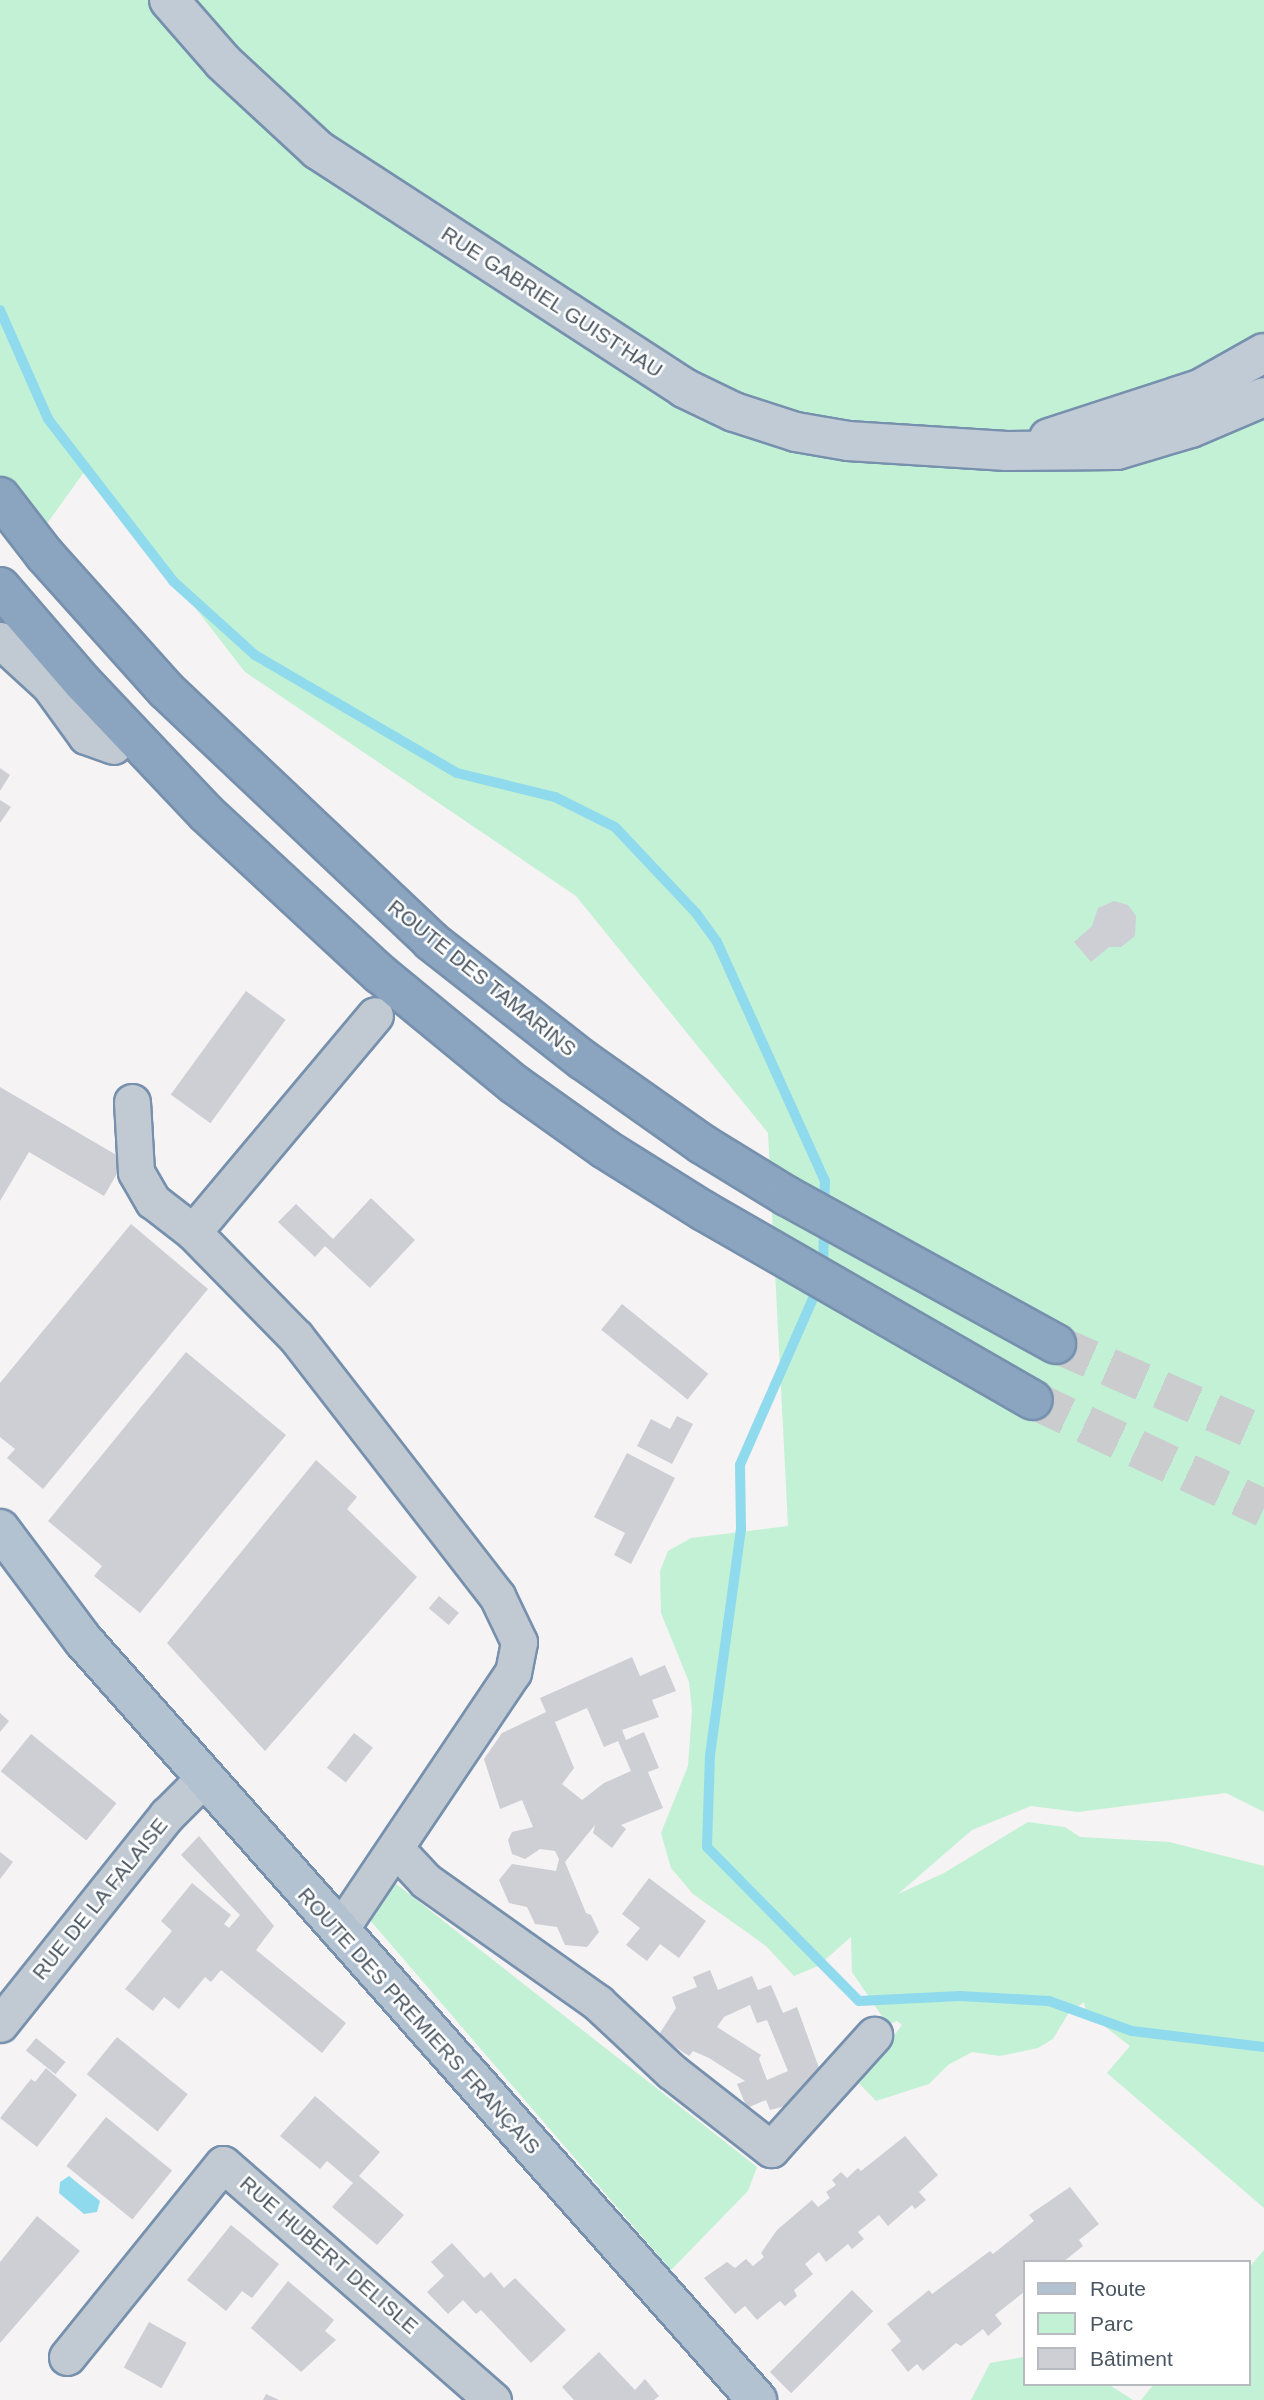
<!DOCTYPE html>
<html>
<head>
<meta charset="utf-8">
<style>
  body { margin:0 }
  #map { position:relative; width:1264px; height:2400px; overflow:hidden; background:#f5f3f3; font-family:Helvetica,sans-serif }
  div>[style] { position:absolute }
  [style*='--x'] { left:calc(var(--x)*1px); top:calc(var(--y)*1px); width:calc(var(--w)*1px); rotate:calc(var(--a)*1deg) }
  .green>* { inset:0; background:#c3f1d5 }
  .water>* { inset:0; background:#90daee }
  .stream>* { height:10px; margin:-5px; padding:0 5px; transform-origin:5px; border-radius:5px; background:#90daee }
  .building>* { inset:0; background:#cdcfd5; transform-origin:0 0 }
  .highway-tunnel>* { height:38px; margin-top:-19px; transform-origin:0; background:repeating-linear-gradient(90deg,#caccce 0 38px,transparent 0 57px) }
  .roads { filter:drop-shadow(2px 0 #7690ad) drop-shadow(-2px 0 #7690ad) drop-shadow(0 2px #7690ad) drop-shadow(0 -2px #7690ad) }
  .street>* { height:35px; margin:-17.5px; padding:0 17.5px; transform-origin:17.5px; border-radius:17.5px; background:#c1cad2 }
  .secondary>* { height:38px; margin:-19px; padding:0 19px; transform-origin:19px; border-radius:19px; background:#c1cbd6 }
  .primary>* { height:38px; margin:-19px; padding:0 19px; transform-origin:19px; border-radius:19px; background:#b3c2d1 }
  .highway>* { height:38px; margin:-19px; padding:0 19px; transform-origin:19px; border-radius:19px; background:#8ba5c1 }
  span { translate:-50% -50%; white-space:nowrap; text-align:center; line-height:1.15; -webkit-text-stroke:5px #fff; paint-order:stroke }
  .street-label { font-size:21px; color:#4a5661 }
  .legend { position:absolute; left:1023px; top:2260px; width:228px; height:126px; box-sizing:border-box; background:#fff; border:2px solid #b7bbc0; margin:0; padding:9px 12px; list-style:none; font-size:21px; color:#4a5661 }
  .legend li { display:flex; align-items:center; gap:14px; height:35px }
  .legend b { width:35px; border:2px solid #b7bbc0 }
</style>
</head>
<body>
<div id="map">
  <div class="green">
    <div style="clip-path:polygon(0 0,1264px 0,1264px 1812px,1226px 1793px,1078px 1812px,1031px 1806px,972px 1830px,898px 1894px,944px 1873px,1028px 1822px,1065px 1827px,1080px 1837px,1169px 1842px,1264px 1866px,1264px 2208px,1107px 2073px,1130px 2046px,1086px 2012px,1084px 2002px,1068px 2014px,1053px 2039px,1038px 2048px,1000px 2056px,972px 2052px,948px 2065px,929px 2084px,876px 2101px,859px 2083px,902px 2025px,897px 2021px,888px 2025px,852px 1972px,851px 1937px,818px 1966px,794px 1976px,766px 1946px,693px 1894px,671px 1868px,661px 1833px,688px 1766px,692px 1710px,689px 1682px,661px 1613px,660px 1571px,668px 1551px,691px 1538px,788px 1526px,768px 1133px,576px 896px,245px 672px,87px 468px,38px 536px,0 507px)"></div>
    <div style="clip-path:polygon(395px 1883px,757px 2167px,748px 2191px,671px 2270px,369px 1919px)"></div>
    <div style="clip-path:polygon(1264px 2250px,1264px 2400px,1141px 2400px,1154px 2384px,1248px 2384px,1248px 2269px)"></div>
    <div style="clip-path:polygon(1024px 2357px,1024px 2384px,1108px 2384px,1133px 2400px,971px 2400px,990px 2363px)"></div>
  </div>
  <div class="water">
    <div style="clip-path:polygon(69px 2176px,100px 2201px,97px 2212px,84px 2214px,59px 2193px,60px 2182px)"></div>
  </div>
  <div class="stream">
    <div style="--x:0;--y:310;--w:119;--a:66.2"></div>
    <div style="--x:48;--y:419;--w:205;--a:52.3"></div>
    <div style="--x:173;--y:581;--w:110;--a:42.1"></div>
    <div style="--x:255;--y:655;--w:234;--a:30.3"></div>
    <div style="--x:457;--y:773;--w:101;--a:13.8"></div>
    <div style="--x:555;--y:797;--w:67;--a:26.6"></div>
    <div style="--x:615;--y:827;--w:118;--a:46.7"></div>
    <div style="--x:696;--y:913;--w:36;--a:54"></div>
    <div style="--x:717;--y:942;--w:262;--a:65.7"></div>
    <div style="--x:825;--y:1181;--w:25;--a:92"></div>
    <div style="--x:823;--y:1269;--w:41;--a:-88.6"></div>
    <div style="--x:818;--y:1287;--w:194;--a:113.7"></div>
    <div style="--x:740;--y:1465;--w:64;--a:89.1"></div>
    <div style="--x:741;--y:1529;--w:228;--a:97.8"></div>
    <div style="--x:710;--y:1755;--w:92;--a:91.9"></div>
    <div style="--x:707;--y:1847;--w:216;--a:45.4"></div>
    <div style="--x:859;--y:2001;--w:101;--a:-2.8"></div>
    <div style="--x:960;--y:1996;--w:89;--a:3.2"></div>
    <div style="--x:1049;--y:2001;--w:88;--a:19.9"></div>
    <div style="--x:1132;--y:2031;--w:133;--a:6.9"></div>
  </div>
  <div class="building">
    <div style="clip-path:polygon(0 768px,10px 775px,0 791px)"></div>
    <div style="clip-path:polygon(0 800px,11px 807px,0 823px)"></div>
    <div style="clip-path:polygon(1114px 901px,1128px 905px,1136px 916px,1135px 936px,1121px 947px,1109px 947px,1091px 962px,1074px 942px,1092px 926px,1098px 908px)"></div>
    <div style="left:246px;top:991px;width:49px;height:128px;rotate:36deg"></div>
    <div style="clip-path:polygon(0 1087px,125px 1160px,104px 1196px,29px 1152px,0 1201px)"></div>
    <div style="clip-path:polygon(371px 1198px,415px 1240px,370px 1288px,325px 1246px,315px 1257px,278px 1222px,296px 1204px,333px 1239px)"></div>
    <div style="clip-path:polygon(131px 1224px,208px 1289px,43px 1489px,7px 1458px,15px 1449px,0 1437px,0 1383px)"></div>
    <div style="left:622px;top:1304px;width:111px;height:33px;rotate:39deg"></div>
    <div style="clip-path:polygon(186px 1352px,286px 1435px,140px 1613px,94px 1576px,102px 1566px,48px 1521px)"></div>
    <div style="clip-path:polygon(677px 1416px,693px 1424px,672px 1464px,637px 1446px,651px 1419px,670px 1429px)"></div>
    <div style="clip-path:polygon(627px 1453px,675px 1478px,631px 1564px,614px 1555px,625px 1533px,594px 1517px)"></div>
    <div style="clip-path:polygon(316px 1460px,357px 1497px,347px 1509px,417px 1577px,265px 1751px,167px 1643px)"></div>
    <div style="left:439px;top:1596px;width:26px;height:16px;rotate:40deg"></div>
    <div style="clip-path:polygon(evenodd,632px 1657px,640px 1676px,665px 1665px,676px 1691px,652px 1700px,659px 1717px,622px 1730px,626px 1740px,644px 1732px,659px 1768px,648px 1772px,663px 1808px,621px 1825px,626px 1829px,612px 1848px,593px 1833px,595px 1825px,565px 1862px,586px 1913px,591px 1915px,599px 1932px,587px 1947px,565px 1945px,557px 1927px,535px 1924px,527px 1907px,509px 1903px,499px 1880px,512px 1864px,556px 1871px,559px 1859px,555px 1851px,540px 1849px,525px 1859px,512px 1854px,508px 1840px,512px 1832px,533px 1827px,522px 1800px,500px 1809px,484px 1759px,502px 1733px,546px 1712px,540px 1698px,632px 1657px,587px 1708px,604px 1747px,618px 1741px,631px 1771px,604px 1783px,582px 1800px,562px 1784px,574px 1768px,555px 1722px,587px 1708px)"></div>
    <div style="clip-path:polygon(0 1713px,9px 1721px,0 1732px)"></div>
    <div style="left:354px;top:1733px;width:24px;height:44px;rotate:38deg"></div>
    <div style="left:31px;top:1734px;width:110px;height:48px;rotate:39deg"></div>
    <div style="clip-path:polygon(199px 1836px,274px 1926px,256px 1950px,346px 2023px,322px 2053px,221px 1970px,211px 1982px,205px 1977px,179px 2009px,164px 1997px,153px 2011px,125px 1989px,172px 1931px,161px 1921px,192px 1883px,231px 1915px,224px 1924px,229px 1928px,240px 1915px,181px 1855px)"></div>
    <div style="clip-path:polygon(0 1852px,13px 1862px,0 1879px)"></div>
    <div style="clip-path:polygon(649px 1878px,706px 1921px,679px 1958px,660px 1944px,647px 1961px,626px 1945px,640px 1928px,622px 1914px)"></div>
    <div style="clip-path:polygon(evenodd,710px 1970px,718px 1990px,752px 1976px,758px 1990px,771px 1985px,783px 2013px,797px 2007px,823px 2079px,789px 2105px,770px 2110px,766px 2100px,747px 2108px,737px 2084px,745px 2081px,709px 2058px,693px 2051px,689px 2056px,658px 2036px,676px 2008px,672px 1997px,697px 1987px,693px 1977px,710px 1970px,750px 2005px,757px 2023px,767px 2020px,788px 2071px,767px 2080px,759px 2059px,761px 2055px,717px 2027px,724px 2017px,750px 2005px)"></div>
    <div style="left:117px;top:2037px;width:91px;height:48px;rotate:39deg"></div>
    <div style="left:36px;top:2038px;width:38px;height:16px;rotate:39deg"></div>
    <div style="clip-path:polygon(46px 2068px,77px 2095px,37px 2147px,0 2118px,31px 2079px,35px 2082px)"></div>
    <div style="clip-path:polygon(315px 2096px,380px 2152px,359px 2176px,404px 2215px,377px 2245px,332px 2207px,353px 2183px,327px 2161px,320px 2169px,280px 2136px)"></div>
    <div style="left:106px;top:2117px;width:85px;height:63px;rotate:39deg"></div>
    <div style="clip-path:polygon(905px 2136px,938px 2175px,919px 2192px,926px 2200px,915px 2209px,912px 2205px,888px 2226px,879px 2215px,858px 2232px,864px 2239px,852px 2249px,848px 2244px,826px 2262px,819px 2252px,805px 2264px,813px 2274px,794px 2290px,797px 2296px,785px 2306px,780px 2301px,757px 2320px,745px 2306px,735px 2314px,704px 2278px,727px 2262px,735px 2268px,746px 2259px,753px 2266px,764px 2257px,761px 2253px,777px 2230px,812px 2200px,818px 2207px,830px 2198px,826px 2192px,836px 2185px,832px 2180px,841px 2172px,847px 2178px,858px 2168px,861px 2171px)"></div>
    <div style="clip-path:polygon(1070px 2187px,1099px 2224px,1079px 2240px,1083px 2246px,1063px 2262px,1024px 2262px,1024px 2292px,995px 2315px,1002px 2324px,988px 2336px,983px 2329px,961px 2346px,956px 2343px,923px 2371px,917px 2364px,908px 2372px,891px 2350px,901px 2341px,887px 2324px,929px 2290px,932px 2294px,990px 2251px,993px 2254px,1034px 2221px,1029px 2215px)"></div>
    <div style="clip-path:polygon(37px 2216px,80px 2251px,0 2343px,0 2262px)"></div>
    <div style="clip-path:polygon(231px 2225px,279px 2264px,252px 2298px,242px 2291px,226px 2311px,187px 2280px)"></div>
    <div style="clip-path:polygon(452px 2243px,484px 2278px,491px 2272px,504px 2288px,515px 2278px,566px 2330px,531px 2363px,481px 2310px,476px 2314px,463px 2300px,448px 2314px,427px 2292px,444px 2276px,431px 2262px)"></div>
    <div style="clip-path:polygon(288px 2281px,334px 2320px,325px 2331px,336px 2340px,301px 2372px,251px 2328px)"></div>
    <div style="left:852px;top:2290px;width:30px;height:116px;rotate:45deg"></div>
    <div style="left:149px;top:2322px;width:43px;height:52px;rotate:29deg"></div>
    <div style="clip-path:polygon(599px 2352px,635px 2390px,645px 2379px,659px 2396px,654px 2400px,574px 2400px,562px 2387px)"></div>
    <div style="clip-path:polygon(266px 2394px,279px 2400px,263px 2400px)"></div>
  </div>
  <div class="highway-tunnel">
    <div style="--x:1056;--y:1344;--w:227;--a:23.6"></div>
    <div style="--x:1033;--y:1400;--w:255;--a:25.1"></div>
  </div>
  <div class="roads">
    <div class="street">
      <div style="--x:0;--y:640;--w:67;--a:42.6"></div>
      <div style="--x:49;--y:685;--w:63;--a:54"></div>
      <div style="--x:86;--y:736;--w:29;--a:20"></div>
      <div style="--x:132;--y:1102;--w:70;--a:86.7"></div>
      <div style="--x:136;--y:1172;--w:34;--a:60"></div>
      <div style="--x:153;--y:1201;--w:51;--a:37.8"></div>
      <div style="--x:193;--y:1232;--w:147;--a:45.6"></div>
      <div style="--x:296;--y:1337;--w:328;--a:52.2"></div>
      <div style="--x:497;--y:1596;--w:51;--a:64.4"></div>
      <div style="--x:519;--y:1642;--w:31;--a:101"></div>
      <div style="--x:513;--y:1672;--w:312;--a:123.9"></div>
      <div style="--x:193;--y:1232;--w:283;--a:-50"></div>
      <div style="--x:397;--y:1850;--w:42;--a:46.9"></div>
      <div style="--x:426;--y:1881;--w:211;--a:35.3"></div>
      <div style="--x:598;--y:2003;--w:100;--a:43"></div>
      <div style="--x:671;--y:2071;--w:127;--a:38"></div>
      <div style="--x:771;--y:2149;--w:154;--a:-47.9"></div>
      <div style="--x:0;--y:2024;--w:268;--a:-51.4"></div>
      <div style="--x:167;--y:1815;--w:52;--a:-45"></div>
      <div style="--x:67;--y:2357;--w:248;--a:-51.1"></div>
      <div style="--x:223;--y:2164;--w:359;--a:41.2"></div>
    </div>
    <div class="secondary">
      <div style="--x:169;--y:0;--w:82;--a:48.9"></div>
      <div style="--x:223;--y:62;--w:129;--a:42.8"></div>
      <div style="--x:318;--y:150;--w:437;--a:33"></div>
      <div style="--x:684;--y:388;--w:55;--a:25.6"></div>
      <div style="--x:734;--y:412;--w:65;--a:17.9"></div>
      <div style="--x:796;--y:432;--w:53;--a:9.8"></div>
      <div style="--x:848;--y:441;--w:159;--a:3.6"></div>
      <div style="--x:1007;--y:451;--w:110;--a:-0.5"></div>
      <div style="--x:1117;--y:450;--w:77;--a:-16.6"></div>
      <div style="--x:1191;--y:428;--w:79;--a:-23"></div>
      <div style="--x:1049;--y:438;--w:159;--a:-18"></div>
      <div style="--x:1200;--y:389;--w:73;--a:-29.4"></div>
    </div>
    <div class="primary">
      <div style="--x:0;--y:1529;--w:139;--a:53.2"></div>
      <div style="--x:83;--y:1640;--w:1016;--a:48.43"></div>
    </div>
    <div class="highway">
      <div style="--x:0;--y:497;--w:72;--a:52.3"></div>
      <div style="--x:44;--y:554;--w:183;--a:48.1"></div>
      <div style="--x:166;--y:690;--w:365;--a:43.4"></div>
      <div style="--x:431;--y:941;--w:193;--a:38.1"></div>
      <div style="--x:583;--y:1060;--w:146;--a:35.2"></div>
      <div style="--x:702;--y:1144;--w:100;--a:31.5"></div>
      <div style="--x:787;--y:1196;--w:307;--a:28.8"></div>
      <div style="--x:0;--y:587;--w:127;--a:49.2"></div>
      <div style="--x:83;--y:683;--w:180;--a:46.6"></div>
      <div style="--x:207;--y:814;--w:236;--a:42.8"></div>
      <div style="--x:380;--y:974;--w:173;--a:39.4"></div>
      <div style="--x:514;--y:1084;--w:112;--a:35.5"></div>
      <div style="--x:605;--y:1149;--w:117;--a:32.1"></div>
      <div style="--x:704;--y:1211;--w:379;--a:29.9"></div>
    </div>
  </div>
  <div class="street-label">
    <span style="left:552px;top:302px;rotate:33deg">RUE GABRIEL GUIST'HAU</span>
    <span style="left:482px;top:978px;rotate:39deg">ROUTE DES TAMARINS</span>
    <span style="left:100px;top:1899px;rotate:-51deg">RUE DE LA FALAISE</span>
    <span style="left:419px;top:2021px;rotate:48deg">ROUTE DES PREMIERS FRANÇAIS</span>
    <span style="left:329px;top:2255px;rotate:41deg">RUE HUBERT DELISLE</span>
  </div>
  <ul class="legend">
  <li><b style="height:9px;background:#b3c2d1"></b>Route</li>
  <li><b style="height:19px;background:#c3f1d5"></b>Parc</li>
  <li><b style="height:19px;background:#cdcfd5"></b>Bâtiment</li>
  </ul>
</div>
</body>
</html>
